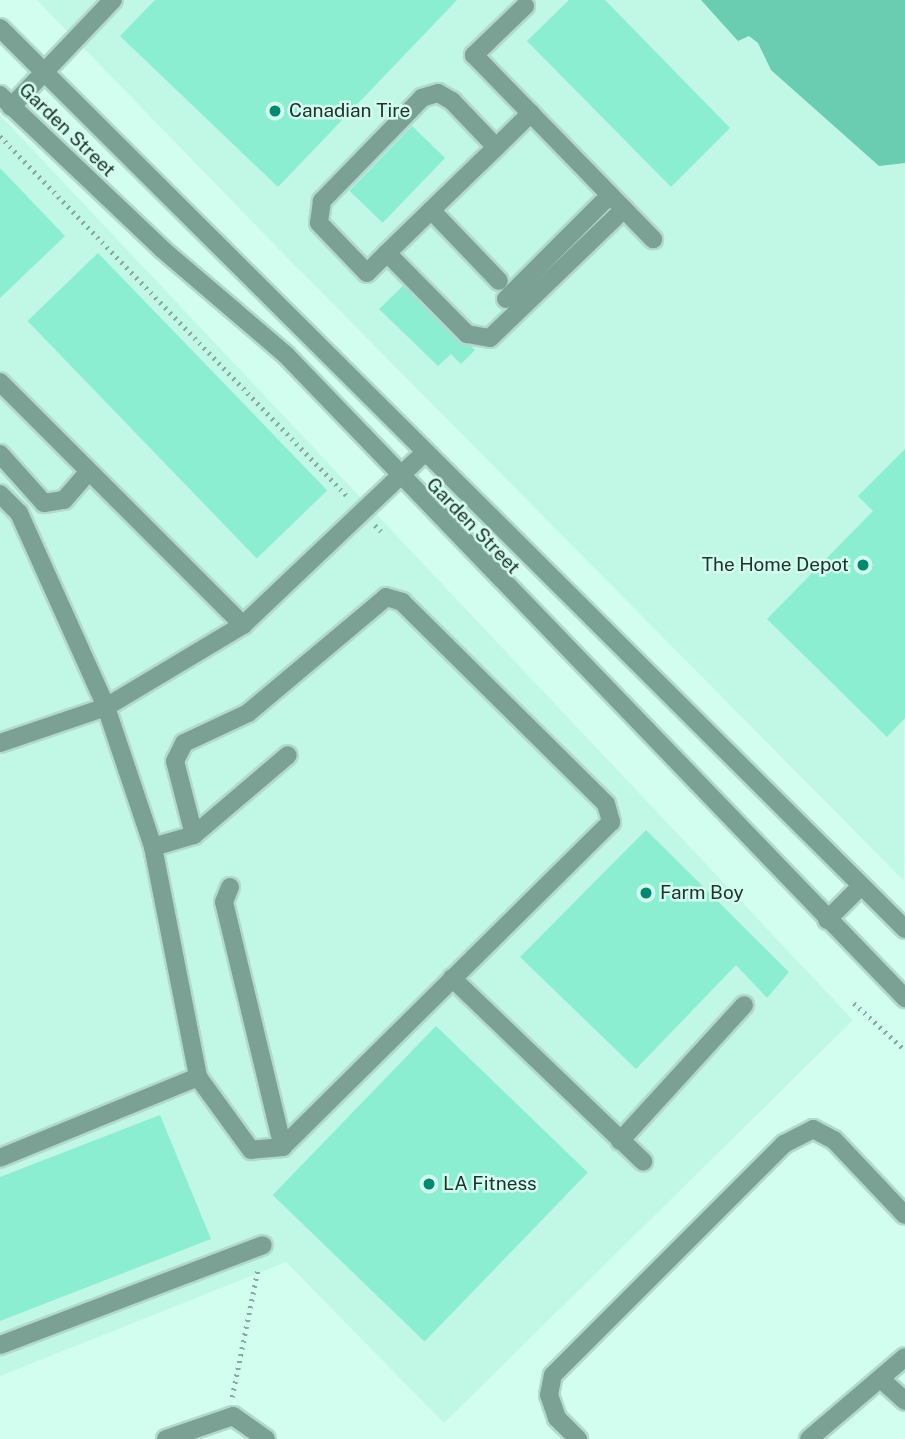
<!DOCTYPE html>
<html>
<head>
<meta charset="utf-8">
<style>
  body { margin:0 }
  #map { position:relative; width:905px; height:1439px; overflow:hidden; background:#d2fef0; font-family:"Public Sans",sans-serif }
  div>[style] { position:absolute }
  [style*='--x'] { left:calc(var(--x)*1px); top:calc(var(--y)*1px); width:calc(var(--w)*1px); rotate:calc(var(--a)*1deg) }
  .built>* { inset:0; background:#c1f7e5 }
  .water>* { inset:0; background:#6acdb1 }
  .building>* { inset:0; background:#8beed1; transform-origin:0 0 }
  .path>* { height:4.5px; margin-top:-2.25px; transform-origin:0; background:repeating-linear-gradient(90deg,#89aaa0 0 2px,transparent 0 7px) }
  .roads { filter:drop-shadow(2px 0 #b2d9cd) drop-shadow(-2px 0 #b2d9cd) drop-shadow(0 2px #b2d9cd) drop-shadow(0 -2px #b2d9cd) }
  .minor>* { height:18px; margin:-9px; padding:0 9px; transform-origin:9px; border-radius:9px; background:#7aa194 }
  .dots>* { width:19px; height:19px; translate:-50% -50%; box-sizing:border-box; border:4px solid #d2fef0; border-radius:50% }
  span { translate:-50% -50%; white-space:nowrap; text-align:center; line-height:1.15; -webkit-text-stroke:5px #d2fef0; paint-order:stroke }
  .poi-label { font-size:19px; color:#21322c }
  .left { translate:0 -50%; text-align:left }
  .right { translate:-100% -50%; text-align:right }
  .street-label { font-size:19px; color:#21322c }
</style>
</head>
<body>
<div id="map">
  <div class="built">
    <div style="clip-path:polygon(37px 0,905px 0,904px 881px,272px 242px)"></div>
    <div style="clip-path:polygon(0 115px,853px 1020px,444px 1423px,286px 1262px,0 1376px)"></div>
  </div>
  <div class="water">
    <div style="clip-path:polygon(701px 0,905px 0,905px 163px,879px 166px,771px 70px,758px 43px,749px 36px,738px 41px)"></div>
  </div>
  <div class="building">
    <div style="clip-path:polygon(155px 0,457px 0,278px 187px,120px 36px)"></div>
    <div style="clip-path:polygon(569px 0,605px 0,730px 128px,671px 187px,527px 41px)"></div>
    <div style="left:412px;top:126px;width:46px;height:90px;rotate:44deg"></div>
    <div style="clip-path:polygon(0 168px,65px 236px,0 298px)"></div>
    <div style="left:98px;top:253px;width:330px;height:98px;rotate:46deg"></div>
    <div style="clip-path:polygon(406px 283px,475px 350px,461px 364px,451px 354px,438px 366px,379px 309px)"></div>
    <div style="clip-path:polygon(905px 449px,905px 718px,887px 737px,767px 619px,873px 511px,858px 496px)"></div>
    <div style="clip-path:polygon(646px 830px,789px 972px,767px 998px,736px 965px,636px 1069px,520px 957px)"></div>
    <div style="left:436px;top:1026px;width:211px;height:235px;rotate:44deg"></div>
    <div style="clip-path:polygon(160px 1115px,211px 1239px,0 1321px,0 1177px)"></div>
  </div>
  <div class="path">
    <div style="--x:0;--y:136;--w:503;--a:46.05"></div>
    <div style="--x:375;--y:525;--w:11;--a:45"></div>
    <div style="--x:854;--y:1003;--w:69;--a:42.7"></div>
    <div style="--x:232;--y:1397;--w:132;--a:-78.6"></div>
  </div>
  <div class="roads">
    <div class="minor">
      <div style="--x:525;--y:6;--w:71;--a:136.1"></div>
      <div style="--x:474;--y:55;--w:257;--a:45.8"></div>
      <div style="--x:0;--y:28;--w:1277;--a:44.87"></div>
      <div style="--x:0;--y:95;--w:224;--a:43.5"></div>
      <div style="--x:162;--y:249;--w:163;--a:40.5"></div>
      <div style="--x:286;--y:355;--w:893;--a:46.09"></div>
      <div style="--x:11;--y:107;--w:148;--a:-46.4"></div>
      <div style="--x:496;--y:147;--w:64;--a:-133.7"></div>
      <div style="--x:452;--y:101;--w:16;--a:-150"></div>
      <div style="--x:438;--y:93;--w:17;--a:163"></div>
      <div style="--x:422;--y:98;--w:144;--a:134.2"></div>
      <div style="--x:322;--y:201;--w:22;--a:98"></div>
      <div style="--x:319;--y:223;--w:69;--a:46.2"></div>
      <div style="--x:367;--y:273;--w:28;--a:-45"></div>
      <div style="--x:387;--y:253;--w:131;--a:-44.1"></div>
      <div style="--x:481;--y:162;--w:70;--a:-44.4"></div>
      <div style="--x:431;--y:210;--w:98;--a:46.2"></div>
      <div style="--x:387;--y:253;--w:114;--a:45.4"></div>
      <div style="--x:467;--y:334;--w:23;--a:10"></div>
      <div style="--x:490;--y:338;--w:186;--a:-43.9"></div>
      <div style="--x:506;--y:299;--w:147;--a:-45"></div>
      <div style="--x:0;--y:382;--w:344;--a:45"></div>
      <div style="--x:0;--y:454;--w:66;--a:48.1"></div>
      <div style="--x:44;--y:503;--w:20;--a:-9"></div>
      <div style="--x:64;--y:500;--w:35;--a:-49"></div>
      <div style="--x:0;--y:494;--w:27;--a:45"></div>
      <div style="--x:19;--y:513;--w:213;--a:65.8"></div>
      <div style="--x:106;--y:707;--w:148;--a:71.4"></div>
      <div style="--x:153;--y:847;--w:234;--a:78.9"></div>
      <div style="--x:198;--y:1077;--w:214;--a:157.8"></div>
      <div style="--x:0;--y:743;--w:112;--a:-18.8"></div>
      <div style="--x:106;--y:707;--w:160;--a:-30.9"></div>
      <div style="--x:243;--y:625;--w:248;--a:-43.5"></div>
      <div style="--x:194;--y:835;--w:76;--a:-104.4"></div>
      <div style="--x:175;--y:761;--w:20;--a:-63"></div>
      <div style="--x:184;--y:743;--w:71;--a:-25.1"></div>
      <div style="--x:248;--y:713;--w:180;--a:-40"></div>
      <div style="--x:386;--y:597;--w:17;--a:17"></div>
      <div style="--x:402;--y:602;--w:287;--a:44.7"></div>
      <div style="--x:606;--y:804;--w:19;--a:74"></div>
      <div style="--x:611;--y:822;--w:462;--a:135.3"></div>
      <div style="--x:283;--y:1147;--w:32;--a:175"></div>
      <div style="--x:251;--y:1150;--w:90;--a:-126"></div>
      <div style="--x:153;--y:847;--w:43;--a:-16.3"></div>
      <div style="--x:194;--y:835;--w:123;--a:-40.4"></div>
      <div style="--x:230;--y:887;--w:16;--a:112"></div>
      <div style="--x:224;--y:902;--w:252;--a:76.5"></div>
      <div style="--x:827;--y:920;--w:48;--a:-45"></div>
      <div style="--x:452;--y:978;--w:265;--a:43.8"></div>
      <div style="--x:620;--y:1141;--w:184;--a:-47.6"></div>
      <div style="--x:0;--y:1345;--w:281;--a:-20.8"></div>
      <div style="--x:883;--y:1381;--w:30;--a:42"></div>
      <div style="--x:166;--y:1439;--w:71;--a:-18.9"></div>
      <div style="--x:233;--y:1416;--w:40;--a:34.9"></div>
      <div style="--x:578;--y:1439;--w:30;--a:-135"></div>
      <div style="--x:557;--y:1418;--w:24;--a:-109"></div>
      <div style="--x:549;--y:1395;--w:20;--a:-79"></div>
      <div style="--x:553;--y:1375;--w:327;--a:-45"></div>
      <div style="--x:784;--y:1144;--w:33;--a:-27"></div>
      <div style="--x:813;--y:1129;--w:24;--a:28"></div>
      <div style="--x:834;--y:1140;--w:103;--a:46.6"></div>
      <div style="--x:809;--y:1439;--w:126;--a:-40.5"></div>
    </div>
  </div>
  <div class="dots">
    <div style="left:275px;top:111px;background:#00896f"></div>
    <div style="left:863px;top:565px;background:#00896f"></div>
    <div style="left:646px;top:893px;background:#00896f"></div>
    <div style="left:429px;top:1184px;background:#00896f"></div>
  </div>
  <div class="poi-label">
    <span class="left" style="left:289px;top:111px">Canadian Tire</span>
    <span class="right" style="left:849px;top:565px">The Home Depot</span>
    <span class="left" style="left:660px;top:893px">Farm Boy</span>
    <span class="left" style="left:443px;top:1184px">LA Fitness</span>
  </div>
  <div class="street-label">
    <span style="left:67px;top:130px;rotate:44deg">Garden Street</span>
    <span style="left:473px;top:526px;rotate:46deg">Garden Street</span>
  </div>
</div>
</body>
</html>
